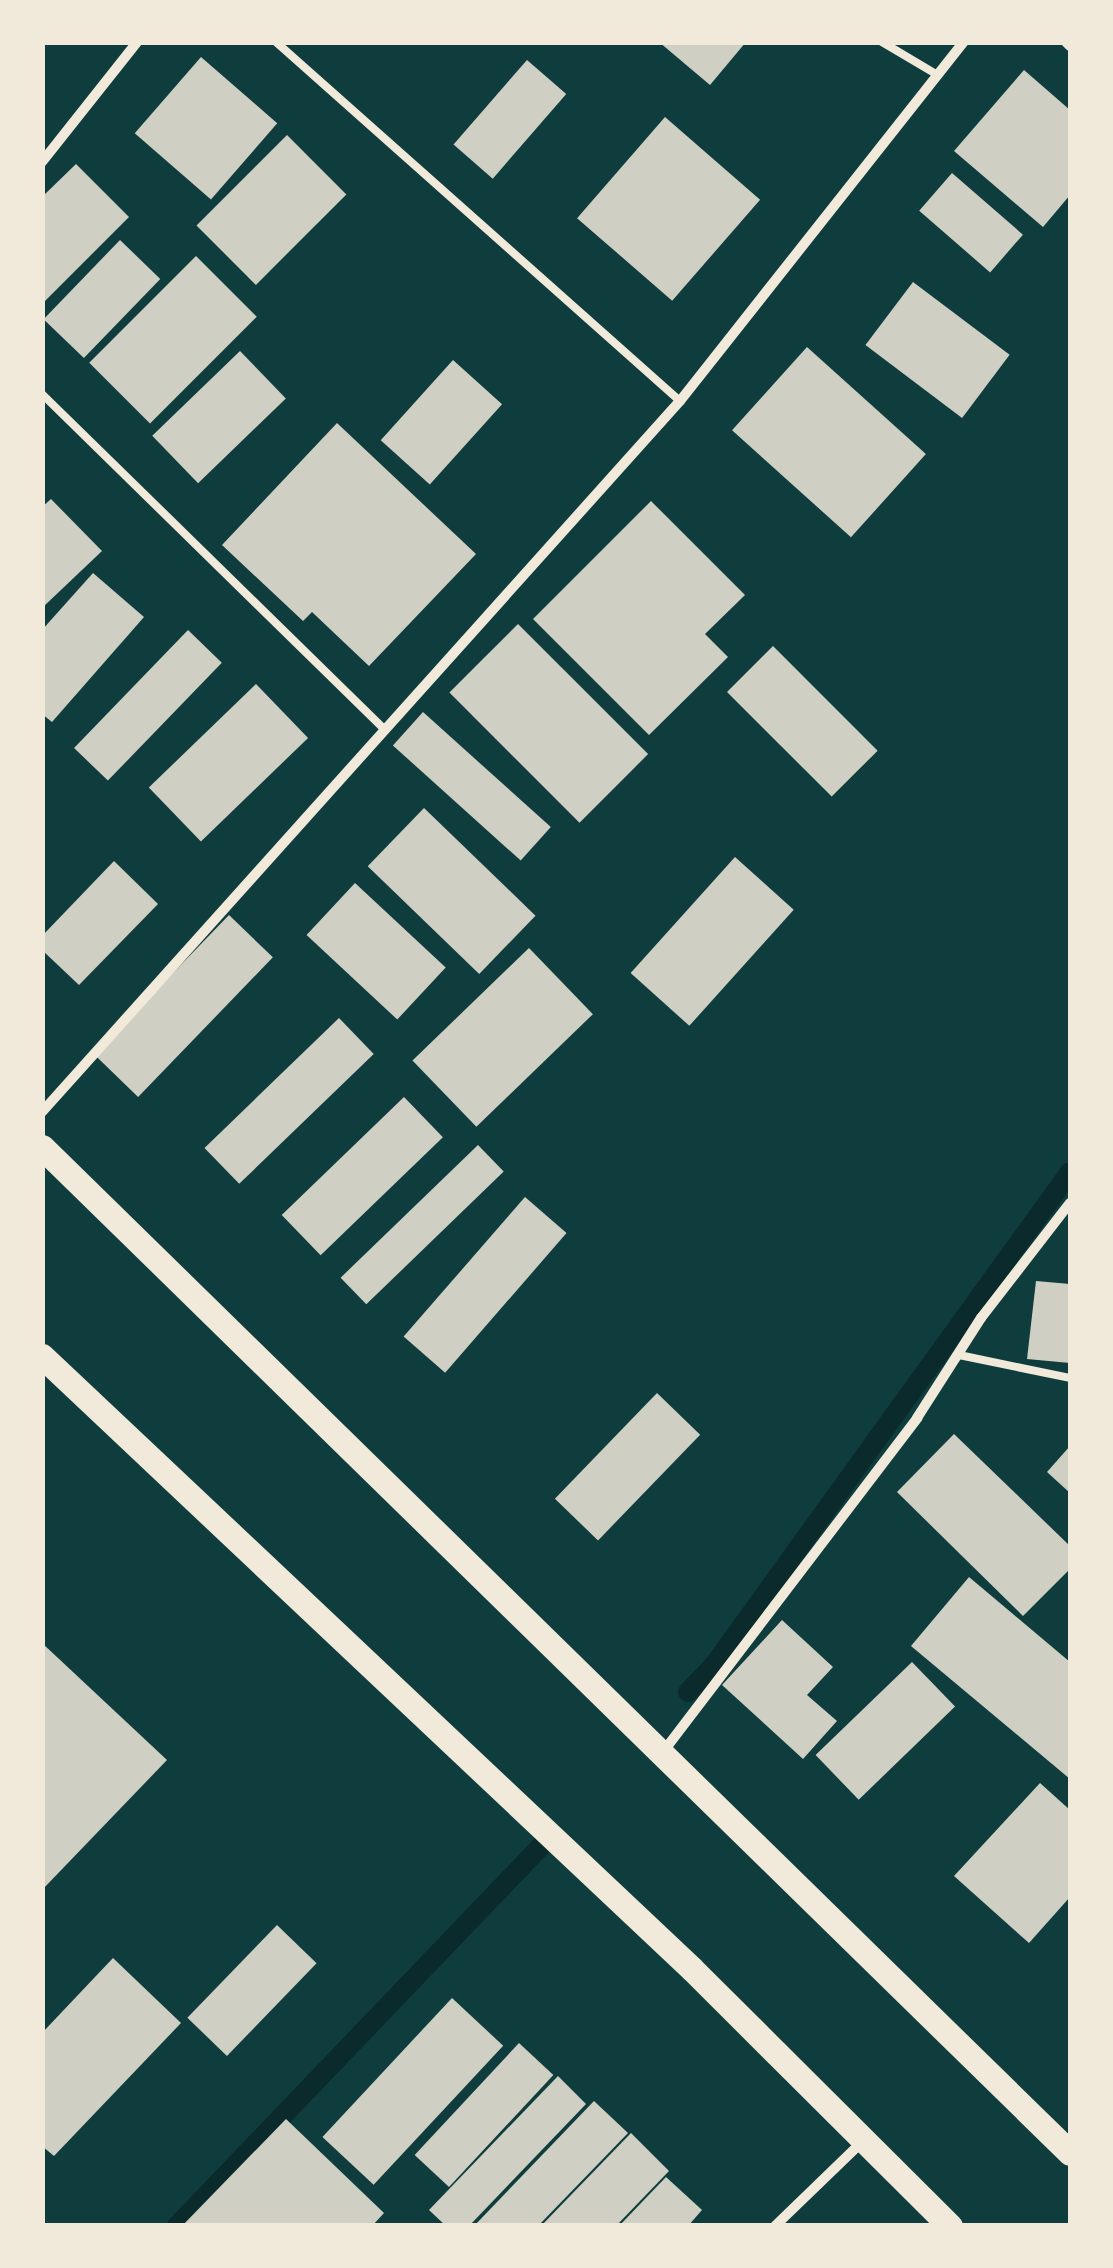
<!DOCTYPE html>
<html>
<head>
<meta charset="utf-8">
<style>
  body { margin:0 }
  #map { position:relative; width:1113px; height:2268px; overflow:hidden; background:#0f3d3e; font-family:Barlow,sans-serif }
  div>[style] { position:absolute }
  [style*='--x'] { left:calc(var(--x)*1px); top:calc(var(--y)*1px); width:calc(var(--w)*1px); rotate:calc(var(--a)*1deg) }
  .stream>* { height:20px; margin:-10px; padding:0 10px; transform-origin:10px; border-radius:10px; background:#0a2a2b }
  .building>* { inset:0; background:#cfcfc3; transform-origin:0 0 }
  .service>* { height:8px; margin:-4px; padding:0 4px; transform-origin:4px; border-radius:4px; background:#f1e9da }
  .minor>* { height:10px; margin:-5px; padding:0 5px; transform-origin:5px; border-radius:5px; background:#f1e9da }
  .primary>* { height:25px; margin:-12.5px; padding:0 12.5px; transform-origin:12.5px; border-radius:12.5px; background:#f1e9da }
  span { translate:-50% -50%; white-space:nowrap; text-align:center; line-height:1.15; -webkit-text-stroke:9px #f1e9da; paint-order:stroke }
  .frame { position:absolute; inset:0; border:45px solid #f1e9da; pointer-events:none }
</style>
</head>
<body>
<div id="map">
  <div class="stream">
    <div style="--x:688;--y:1692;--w:37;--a:-46"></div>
    <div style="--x:714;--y:1665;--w:608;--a:-54.17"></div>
    <div style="--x:177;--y:2226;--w:530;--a:-46.22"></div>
  </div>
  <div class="building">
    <div style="clip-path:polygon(659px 42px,746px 42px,710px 85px)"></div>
    <div style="left:201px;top:57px;width:101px;height:101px;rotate:41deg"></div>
    <div style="left:527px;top:60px;width:52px;height:112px;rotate:41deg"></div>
    <div style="clip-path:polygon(1024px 70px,1070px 110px,1070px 195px,1043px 227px,954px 151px)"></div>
    <div style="left:665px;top:117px;width:126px;height:134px;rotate:41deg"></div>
    <div style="left:287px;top:135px;width:84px;height:128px;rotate:45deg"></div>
    <div style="clip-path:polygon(76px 164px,129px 217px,42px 304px,42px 197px)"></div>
    <div style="left:952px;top:173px;width:94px;height:50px;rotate:41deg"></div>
    <div style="left:120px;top:240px;width:56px;height:110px;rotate:44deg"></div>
    <div style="left:196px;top:256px;width:86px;height:151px;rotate:45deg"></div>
    <div style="left:913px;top:282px;width:121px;height:79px;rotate:37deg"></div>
    <div style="left:807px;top:347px;width:160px;height:112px;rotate:42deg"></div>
    <div style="left:240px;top:351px;width:66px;height:122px;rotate:46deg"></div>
    <div style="left:453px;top:360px;width:66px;height:108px;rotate:42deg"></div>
    <div style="clip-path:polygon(337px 423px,476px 554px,369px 666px,312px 612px,303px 621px,222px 545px)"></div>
    <div style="clip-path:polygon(51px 499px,102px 551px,42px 608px,42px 507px)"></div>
    <div style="clip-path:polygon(651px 501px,745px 595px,705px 634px,728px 657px,649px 735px,533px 619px)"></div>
    <div style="clip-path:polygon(93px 573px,144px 617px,52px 722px,42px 714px,42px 630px)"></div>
    <div style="left:518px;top:624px;width:184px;height:97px;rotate:45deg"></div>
    <div style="left:188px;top:630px;width:47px;height:164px;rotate:44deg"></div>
    <div style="left:773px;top:646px;width:148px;height:65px;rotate:45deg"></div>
    <div style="left:256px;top:684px;width:75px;height:149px;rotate:46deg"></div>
    <div style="left:423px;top:712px;width:172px;height:45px;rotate:42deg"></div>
    <div style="left:424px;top:808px;width:155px;height:81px;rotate:44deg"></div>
    <div style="left:735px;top:857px;width:79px;height:156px;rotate:42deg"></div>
    <div style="clip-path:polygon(114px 861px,158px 904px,79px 985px,42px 950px,42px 936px)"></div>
    <div style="left:355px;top:883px;width:124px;height:71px;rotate:43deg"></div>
    <div style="left:229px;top:915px;width:61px;height:194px;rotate:44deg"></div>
    <div style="left:529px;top:948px;width:92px;height:162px;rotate:46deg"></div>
    <div style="left:339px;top:1018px;width:50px;height:187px;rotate:46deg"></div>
    <div style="left:404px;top:1097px;width:56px;height:170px;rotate:46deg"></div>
    <div style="left:478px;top:1145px;width:37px;height:191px;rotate:46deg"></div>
    <div style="left:525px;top:1197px;width:55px;height:185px;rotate:41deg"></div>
    <div style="clip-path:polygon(1036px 1281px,1070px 1284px,1070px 1363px,1027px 1359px)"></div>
    <div style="left:657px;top:1393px;width:60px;height:147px;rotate:44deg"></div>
    <div style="clip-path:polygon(954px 1434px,1070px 1546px,1070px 1569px,1023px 1616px,897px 1492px)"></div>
    <div style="clip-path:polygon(1070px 1446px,1070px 1493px,1047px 1472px)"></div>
    <div style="clip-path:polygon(969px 1577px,1070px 1662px,1070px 1779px,911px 1646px)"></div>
    <div style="clip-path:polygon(782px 1620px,833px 1667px,807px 1695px,837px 1721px,803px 1759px,722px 1685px)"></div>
    <div style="clip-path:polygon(42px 1643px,167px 1760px,42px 1890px)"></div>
    <div style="left:912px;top:1662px;width:62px;height:134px;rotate:46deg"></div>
    <div style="clip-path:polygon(1040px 1783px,1070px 1810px,1070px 1897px,1029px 1943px,954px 1876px)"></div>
    <div style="left:277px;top:1925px;width:55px;height:129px;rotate:44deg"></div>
    <div style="clip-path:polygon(113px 1958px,181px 2023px,54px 2156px,42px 2146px,42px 2033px)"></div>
    <div style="left:452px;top:1998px;width:70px;height:190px;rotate:43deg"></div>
    <div style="left:519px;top:2043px;width:47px;height:153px;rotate:43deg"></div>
    <div style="clip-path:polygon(558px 2076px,586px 2104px,469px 2226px,446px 2226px,429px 2210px)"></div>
    <div style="clip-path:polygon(594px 2101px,628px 2133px,538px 2226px,474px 2226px)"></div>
    <div style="clip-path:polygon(286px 2119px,384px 2213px,372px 2226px,182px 2226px)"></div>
    <div style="clip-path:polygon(631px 2133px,669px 2171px,616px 2226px,541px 2226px)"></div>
    <div style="clip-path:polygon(666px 2177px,702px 2210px,688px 2226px,619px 2226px)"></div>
  </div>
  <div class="service">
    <div style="--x:276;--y:42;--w:540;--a:41.62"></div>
    <div style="--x:882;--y:42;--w:63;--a:30.7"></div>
    <div style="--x:42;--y:394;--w:479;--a:44.4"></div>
    <div style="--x:959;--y:1355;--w:113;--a:11.7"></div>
  </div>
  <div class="minor">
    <div style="--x:1066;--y:42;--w:6;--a:45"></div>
    <div style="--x:42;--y:162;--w:153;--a:-51.6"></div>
    <div style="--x:42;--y:1112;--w:955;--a:-48.1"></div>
    <div style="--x:680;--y:401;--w:458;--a:-51.7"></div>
    <div style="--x:663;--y:1752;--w:420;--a:-52.7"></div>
    <div style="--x:917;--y:1418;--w:119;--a:-57.4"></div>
    <div style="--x:981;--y:1318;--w:145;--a:-52.3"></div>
    <div style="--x:775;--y:2226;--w:121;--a:-44"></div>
  </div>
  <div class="primary">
    <div style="--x:42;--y:1147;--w:1438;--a:44.38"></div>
    <div style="--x:42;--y:1356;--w:893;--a:43.32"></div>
    <div style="--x:692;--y:1969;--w:364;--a:44.9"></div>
  </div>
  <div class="frame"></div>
</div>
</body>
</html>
